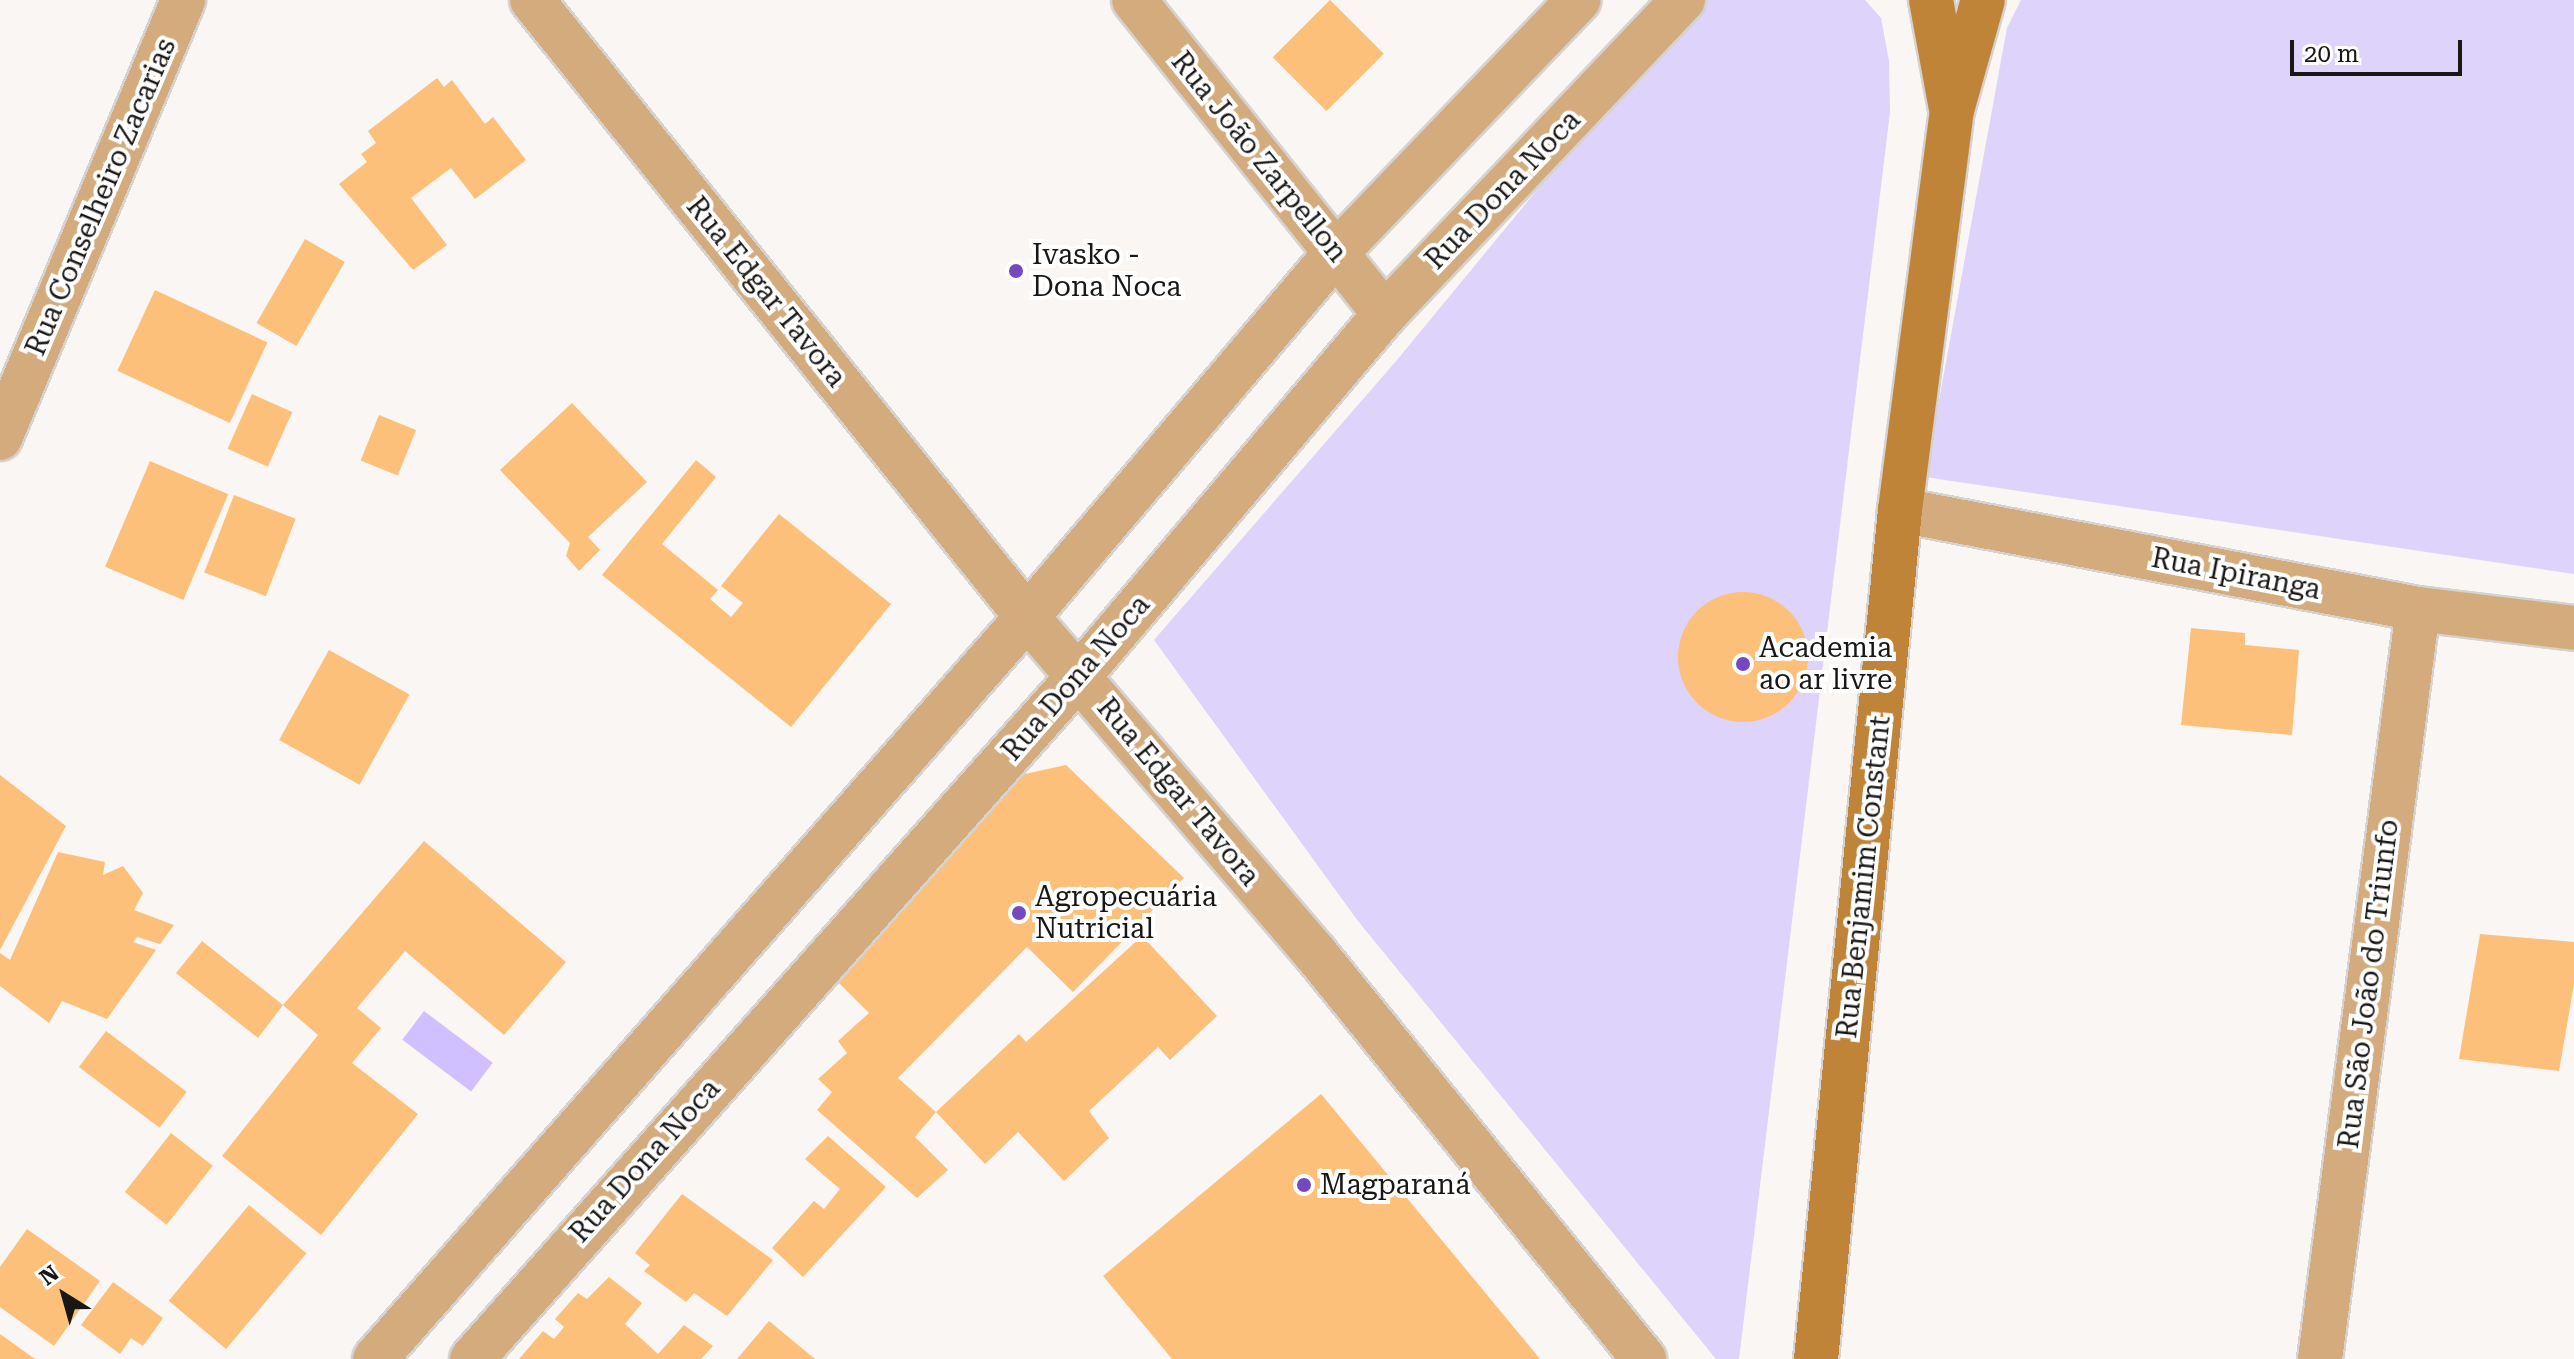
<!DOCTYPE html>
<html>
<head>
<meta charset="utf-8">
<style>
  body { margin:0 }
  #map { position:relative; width:2574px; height:1359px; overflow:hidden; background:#f9f6f3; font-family:"Roboto Serif",serif }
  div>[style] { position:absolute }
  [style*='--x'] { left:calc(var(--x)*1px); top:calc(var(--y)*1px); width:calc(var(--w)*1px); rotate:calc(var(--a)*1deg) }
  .green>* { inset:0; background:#ddd3fb }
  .water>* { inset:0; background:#d0c0ff; transform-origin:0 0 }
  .building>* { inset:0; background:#fdc07b; transform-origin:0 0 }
  .round { border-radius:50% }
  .roads { filter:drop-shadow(2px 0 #d5d2d0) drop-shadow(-2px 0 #d5d2d0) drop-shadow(0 2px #d5d2d0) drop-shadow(0 -2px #d5d2d0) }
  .minor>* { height:44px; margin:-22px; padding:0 22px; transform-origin:22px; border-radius:22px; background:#d3ab7d }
  .tertiary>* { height:44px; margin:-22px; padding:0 22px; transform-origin:22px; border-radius:22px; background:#d3ab7d }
  .secondary>* { height:44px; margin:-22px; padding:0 22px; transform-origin:22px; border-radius:22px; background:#c08439 }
  .dots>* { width:22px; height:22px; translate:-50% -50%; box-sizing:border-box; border:4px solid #fff; border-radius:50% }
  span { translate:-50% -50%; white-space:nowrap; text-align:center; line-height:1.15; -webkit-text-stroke:8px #fff; paint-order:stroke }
  .street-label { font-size:28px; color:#181716 }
  .poi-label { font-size:28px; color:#181716 }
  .left { translate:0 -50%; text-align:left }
  .north { position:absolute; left:24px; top:1255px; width:80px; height:80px; -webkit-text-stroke:6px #fff; paint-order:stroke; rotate:323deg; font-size:22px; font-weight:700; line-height:32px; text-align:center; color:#181716 }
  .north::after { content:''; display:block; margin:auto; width:28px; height:36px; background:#181716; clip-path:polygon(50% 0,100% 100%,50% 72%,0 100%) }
  .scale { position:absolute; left:2290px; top:40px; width:172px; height:36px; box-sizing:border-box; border:4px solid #181716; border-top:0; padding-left:10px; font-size:24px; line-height:28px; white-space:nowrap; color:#181716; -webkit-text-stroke:6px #fff; paint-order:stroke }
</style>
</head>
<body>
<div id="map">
  <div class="green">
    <div style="clip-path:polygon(1702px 0,1865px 0,1881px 18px,1889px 61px,1890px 112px,1739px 1359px,1716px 1359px,1358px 921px,1154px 640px,1397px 360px,1654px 48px)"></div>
    <div style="clip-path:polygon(2021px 0,2574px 0,2574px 574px,1925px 477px,2007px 28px)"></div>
  </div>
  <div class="water">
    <div style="left:424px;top:1011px;width:86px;height:36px;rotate:37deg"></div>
  </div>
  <div class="building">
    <div style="left:1330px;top:0;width:76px;height:81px;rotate:45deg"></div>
    <div style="clip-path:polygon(437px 78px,444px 87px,452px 80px,485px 124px,493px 117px,526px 160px,475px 199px,451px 168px,411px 198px,447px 245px,413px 270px,339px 184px,367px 162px,361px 154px,376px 143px,368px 131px)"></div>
    <div style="left:305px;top:239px;width:46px;height:97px;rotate:30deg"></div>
    <div style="left:155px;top:290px;width:124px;height:89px;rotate:25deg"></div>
    <div style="left:252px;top:394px;width:44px;height:60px;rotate:24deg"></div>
    <div style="clip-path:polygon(572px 403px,647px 482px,588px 537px,600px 550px,579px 571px,566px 556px,570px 543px,500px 470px)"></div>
    <div style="left:379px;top:415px;width:40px;height:49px;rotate:22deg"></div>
    <div style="clip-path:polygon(696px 460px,716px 477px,662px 544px,718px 590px,710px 599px,731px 617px,743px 603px,721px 586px,779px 514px,891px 604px,791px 727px,602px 575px)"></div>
    <div style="left:150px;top:461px;width:85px;height:115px;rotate:23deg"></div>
    <div style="left:234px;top:495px;width:66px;height:83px;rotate:21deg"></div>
    <div class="round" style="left:1678px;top:592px;width:130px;height:130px"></div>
    <div style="clip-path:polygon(2191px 628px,2245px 633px,2245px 645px,2299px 650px,2292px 735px,2181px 725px)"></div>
    <div style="left:329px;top:650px;width:92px;height:103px;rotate:29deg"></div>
    <div style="clip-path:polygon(1066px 765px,1184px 878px,1073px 992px,1027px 947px,898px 1078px,936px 1112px,1019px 1034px,1026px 1042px,1142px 936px,1217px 1016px,1170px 1060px,1158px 1047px,1089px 1111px,1109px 1138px,1064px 1181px,1018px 1132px,985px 1164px,936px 1112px,915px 1137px,948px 1170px,917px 1198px,817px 1110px,832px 1092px,818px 1079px,847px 1053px,838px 1041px,869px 1013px,829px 973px,1020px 775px)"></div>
    <div style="clip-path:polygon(0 775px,66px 826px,0 950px)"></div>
    <div style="clip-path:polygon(424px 841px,566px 962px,504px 1035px,405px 951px,357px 1008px,381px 1028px,352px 1063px,418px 1114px,321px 1235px,222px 1156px,318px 1035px,283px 1005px,258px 1038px,176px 973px,202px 941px,283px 1005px)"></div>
    <div style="clip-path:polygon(58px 852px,105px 862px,103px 875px,123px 866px,143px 893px,134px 910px,174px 925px,160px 944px,137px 937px,133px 942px,156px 950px,107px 1019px,62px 1001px,49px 1023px,0 986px,0 953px,10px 960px)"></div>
    <div style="clip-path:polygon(2480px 934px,2574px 942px,2574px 984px,2559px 1071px,2459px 1059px)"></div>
    <div style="left:106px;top:1031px;width:101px;height:45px;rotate:37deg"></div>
    <div style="clip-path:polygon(1321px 1094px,1540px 1359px,1172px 1359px,1103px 1276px)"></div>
    <div style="left:171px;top:1133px;width:53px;height:75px;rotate:38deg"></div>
    <div style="clip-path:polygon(828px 1136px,886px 1187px,803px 1277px,772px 1248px,814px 1201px,824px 1209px,840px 1189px,805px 1159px)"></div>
    <div style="clip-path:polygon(682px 1194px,773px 1260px,727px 1316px,694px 1293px,686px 1302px,644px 1271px,650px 1265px,635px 1253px)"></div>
    <div style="left:249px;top:1205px;width:75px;height:125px;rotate:40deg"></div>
    <div style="clip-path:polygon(27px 1229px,100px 1281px,54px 1346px,0 1307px,0 1267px)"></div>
    <div style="clip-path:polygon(609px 1277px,642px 1303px,625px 1324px,658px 1354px,684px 1325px,713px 1346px,701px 1359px,519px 1359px,543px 1331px,554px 1339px,564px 1327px,555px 1319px,578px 1293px,587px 1299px)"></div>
    <div style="clip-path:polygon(113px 1282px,163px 1318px,143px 1346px,131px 1338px,120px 1354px,81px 1325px)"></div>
    <div style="clip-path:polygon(769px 1321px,815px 1359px,737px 1359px)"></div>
    <div style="clip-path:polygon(0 1334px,35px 1359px,0 1359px)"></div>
  </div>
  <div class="roads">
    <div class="minor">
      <div style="--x:532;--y:0;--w:791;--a:51.26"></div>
      <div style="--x:1027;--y:617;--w:443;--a:49.4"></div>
      <div style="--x:1315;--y:953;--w:523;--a:50.98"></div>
      <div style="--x:1134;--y:0;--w:402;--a:51.4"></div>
      <div style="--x:0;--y:438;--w:475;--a:-67.3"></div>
      <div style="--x:1900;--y:510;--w:527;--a:10.82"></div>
      <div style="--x:2418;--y:609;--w:157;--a:6.9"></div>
      <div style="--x:2320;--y:1359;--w:756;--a:-82.56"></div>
    </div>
    <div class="tertiary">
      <div style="--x:375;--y:1359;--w:988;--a:-48.69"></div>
      <div style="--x:1027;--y:617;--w:476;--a:-49.7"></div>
      <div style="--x:1335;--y:254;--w:352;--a:-46.2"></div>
      <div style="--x:472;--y:1359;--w:914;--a:-48.37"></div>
      <div style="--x:1079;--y:676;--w:474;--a:-49.8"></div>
      <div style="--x:1385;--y:314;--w:433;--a:-46.5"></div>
    </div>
    <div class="secondary">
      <div style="--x:1931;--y:0;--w:106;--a:79.6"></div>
      <div style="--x:1816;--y:1359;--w:853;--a:-84.35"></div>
      <div style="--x:1900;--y:510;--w:403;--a:-82.6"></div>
      <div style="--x:1952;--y:110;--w:114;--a:-74.3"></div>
    </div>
  </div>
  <div class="dots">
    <div style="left:1016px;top:271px;background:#7448c0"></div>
    <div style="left:1743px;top:664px;background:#7448c0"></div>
    <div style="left:1019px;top:913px;background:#7448c0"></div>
    <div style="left:1304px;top:1185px;background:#7448c0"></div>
  </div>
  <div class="street-label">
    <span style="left:1259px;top:157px;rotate:51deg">Rua João Zarpellon</span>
    <span style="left:1503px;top:190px;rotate:-46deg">Rua Dona Noca</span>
    <span style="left:101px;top:197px;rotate:-67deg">Rua Conselheiro Zacarias</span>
    <span style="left:766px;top:292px;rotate:51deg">Rua Edgar Tavora</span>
    <span style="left:2236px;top:574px;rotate:11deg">Rua Ipiranga</span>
    <span style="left:1076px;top:678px;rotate:-49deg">Rua Dona Noca</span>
    <span style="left:1178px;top:792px;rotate:50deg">Rua Edgar Tavora</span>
    <span style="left:1864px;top:877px;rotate:-84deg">Rua Benjamim Constant</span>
    <span style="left:2369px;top:984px;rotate:-83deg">Rua São João do Triunfo</span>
    <span style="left:645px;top:1161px;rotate:-48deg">Rua Dona Noca</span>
  </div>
  <div class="poi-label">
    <span class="left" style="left:1032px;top:271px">Ivasko -<br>Dona Noca</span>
    <span class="left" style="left:1759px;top:664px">Academia<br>ao ar livre</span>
    <span class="left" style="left:1035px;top:913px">Agropecuária<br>Nutricial</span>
    <span class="left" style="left:1320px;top:1185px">Magparaná</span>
  </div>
  <div class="north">N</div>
  <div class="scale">20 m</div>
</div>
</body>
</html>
